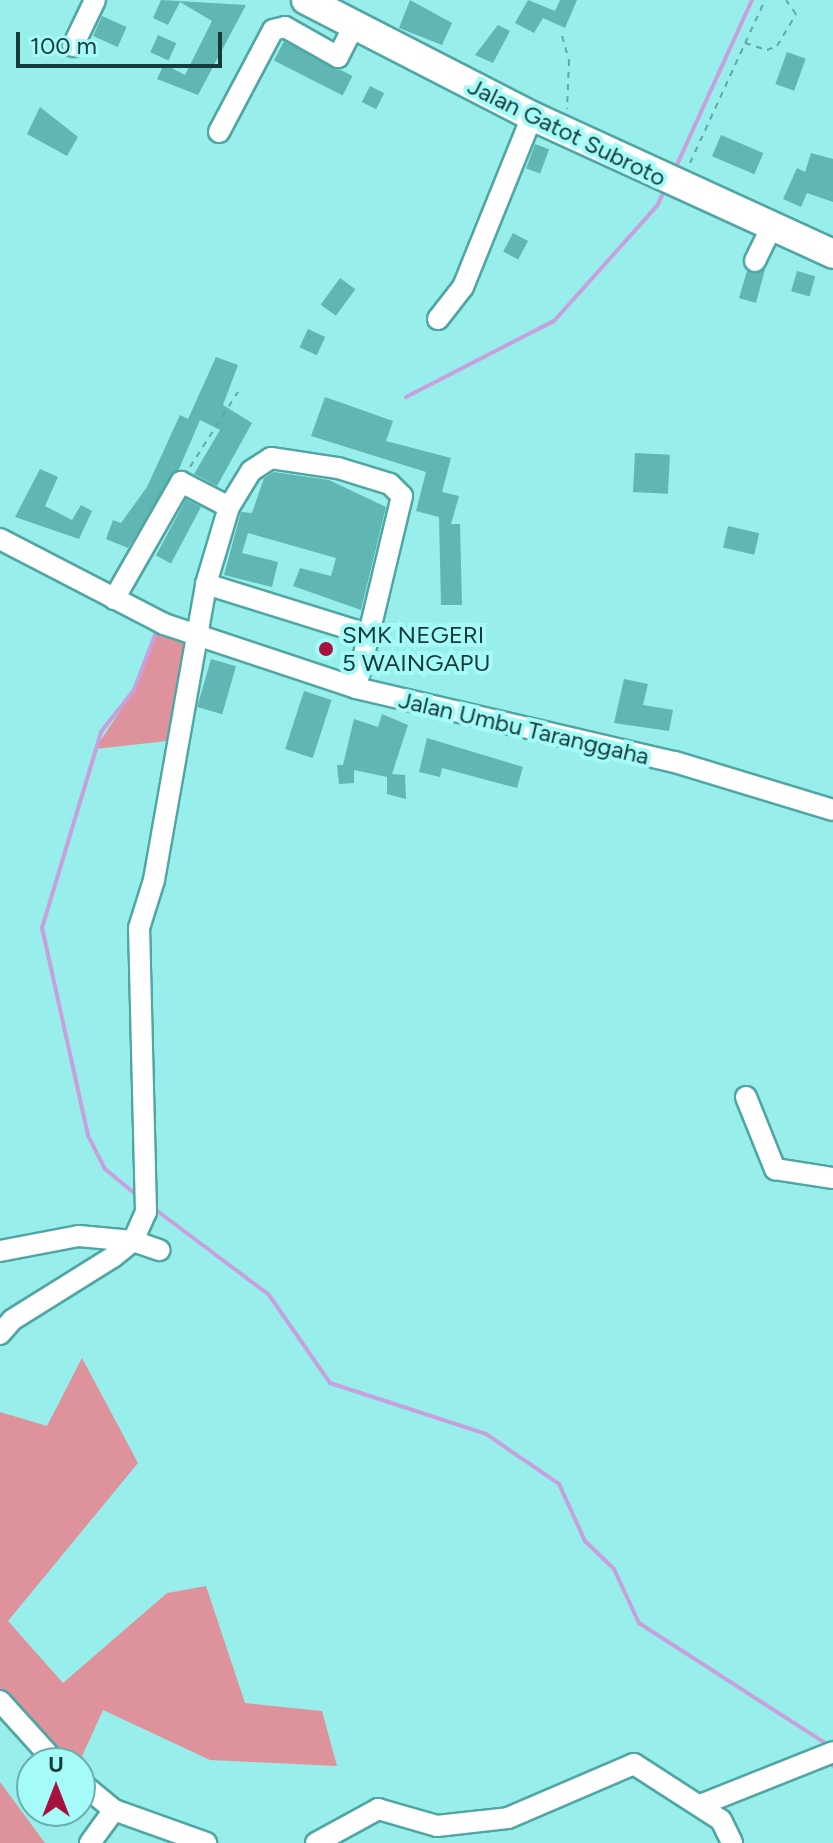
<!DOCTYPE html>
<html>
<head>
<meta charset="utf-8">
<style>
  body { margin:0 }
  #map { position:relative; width:833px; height:1843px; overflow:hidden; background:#97eeea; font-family:Figtree,sans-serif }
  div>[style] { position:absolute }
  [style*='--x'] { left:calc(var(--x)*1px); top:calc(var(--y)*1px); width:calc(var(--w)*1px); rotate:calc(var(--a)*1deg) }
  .green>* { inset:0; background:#de939c }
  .stream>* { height:4px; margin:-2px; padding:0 2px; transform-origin:2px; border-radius:2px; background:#c7a1de }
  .building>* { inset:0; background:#60b6b3; transform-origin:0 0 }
  .path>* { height:2px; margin-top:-1px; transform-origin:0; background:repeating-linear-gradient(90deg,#63a6a3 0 6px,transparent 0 12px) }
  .roads { filter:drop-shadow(2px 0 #4fa6a3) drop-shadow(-2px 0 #4fa6a3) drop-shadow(0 2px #4fa6a3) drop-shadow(0 -2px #4fa6a3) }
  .minor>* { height:20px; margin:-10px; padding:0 10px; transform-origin:10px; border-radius:10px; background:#fff }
  .highway>* { height:28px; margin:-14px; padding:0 14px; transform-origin:14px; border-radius:14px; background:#fff }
  .dots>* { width:22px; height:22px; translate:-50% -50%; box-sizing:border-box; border:4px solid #a4fbf7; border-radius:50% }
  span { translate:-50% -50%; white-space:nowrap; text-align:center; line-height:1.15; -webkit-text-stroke:8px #a4fbf7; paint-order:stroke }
  .street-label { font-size:24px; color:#163b3a }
  .poi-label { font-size:24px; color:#163b3a }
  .left { translate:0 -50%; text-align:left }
  .north { position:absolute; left:16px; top:1747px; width:80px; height:80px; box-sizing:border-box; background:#a4fbf7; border:2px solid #6baeab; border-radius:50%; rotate:0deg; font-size:22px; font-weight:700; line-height:32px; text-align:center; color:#163b3a }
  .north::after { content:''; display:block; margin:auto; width:28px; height:36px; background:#a8123f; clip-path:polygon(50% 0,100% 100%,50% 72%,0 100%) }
  .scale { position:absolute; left:16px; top:32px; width:206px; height:36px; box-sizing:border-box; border:4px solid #163b3a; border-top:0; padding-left:10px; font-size:24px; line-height:28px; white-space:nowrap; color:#163b3a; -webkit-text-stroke:6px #a4fbf7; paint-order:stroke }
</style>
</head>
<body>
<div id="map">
  <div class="green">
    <div style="clip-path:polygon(159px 623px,192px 634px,167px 741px,95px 749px,134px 690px)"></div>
    <div style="clip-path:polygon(82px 1358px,138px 1463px,8px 1621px,63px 1683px,167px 1593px,206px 1586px,245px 1703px,322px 1711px,337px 1766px,210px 1760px,103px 1710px,79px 1763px,57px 1763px,0 1694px,0 1412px,47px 1426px)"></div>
    <div style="clip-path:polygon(0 1782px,45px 1843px,0 1843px)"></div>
  </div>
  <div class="stream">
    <div style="--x:539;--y:135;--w:244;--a:24.7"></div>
    <div style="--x:675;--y:169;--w:186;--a:-65.5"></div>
    <div style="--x:406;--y:397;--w:166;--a:-27.2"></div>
    <div style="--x:554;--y:321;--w:154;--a:-48.2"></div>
    <div style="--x:657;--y:206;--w:21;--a:-65"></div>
    <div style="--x:139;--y:1197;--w:44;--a:-140.5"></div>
    <div style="--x:105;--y:1169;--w:38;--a:-117"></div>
    <div style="--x:88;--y:1135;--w:212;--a:-102.5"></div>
    <div style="--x:42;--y:928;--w:205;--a:-73.2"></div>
    <div style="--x:101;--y:732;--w:53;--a:-51.8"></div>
    <div style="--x:134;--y:690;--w:67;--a:-69.1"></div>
    <div style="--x:152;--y:1207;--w:146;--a:36.9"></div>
    <div style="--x:269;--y:1295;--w:107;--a:55.3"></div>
    <div style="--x:330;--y:1383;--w:164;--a:18.1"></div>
    <div style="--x:486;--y:1434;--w:88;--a:34.4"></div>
    <div style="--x:559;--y:1484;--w:63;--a:65.5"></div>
    <div style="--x:585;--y:1541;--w:40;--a:44"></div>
    <div style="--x:614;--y:1569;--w:60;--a:65.2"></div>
    <div style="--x:639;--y:1623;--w:225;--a:32.8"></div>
    <div style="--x:833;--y:1764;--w:2;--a:90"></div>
  </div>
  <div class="building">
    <div style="clip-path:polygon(161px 0,246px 5px,198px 95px,157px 79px,164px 64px,185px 75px,212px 21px,180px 2px,168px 25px,153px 18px)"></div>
    <div style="clip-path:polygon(410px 0,452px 23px,442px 45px,399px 28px)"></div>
    <div style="clip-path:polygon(528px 0,555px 11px,560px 0,577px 0,565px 28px,543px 18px,534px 33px,515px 23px)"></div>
    <div style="left:102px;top:16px;width:27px;height:22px;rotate:24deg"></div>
    <div style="clip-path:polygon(498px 25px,510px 31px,493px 63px,475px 55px)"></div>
    <div style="left:158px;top:35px;width:20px;height:19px;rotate:24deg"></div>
    <div style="left:284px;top:41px;width:77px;height:22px;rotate:27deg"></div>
    <div style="left:787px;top:52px;width:20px;height:34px;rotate:20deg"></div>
    <div style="left:370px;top:86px;width:16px;height:18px;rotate:27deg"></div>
    <div style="clip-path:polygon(40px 107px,78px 137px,67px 156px,27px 134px)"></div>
    <div style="left:721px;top:135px;width:46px;height:23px;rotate:23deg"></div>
    <div style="left:535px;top:144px;width:15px;height:26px;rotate:20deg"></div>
    <div style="clip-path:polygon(811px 153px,833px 159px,833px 202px,807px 193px,801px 207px,783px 199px,797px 168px,805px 172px)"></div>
    <div style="left:513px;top:233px;width:17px;height:21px;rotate:28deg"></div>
    <div style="clip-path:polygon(765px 269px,756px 303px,739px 298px,747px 271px)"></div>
    <div style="left:797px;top:271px;width:19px;height:21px;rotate:16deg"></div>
    <div style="left:340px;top:278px;width:19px;height:33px;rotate:36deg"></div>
    <div style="left:308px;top:329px;width:19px;height:20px;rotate:25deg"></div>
    <div style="clip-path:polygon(216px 357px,238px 365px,223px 405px,252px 423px,217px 486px,194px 474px,220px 430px,200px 420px,179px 469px,128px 548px,106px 539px,113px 520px,121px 523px,147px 487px,180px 415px,188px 419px)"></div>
    <div style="clip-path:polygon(325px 397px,393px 421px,386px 441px,451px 458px,442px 492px,459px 496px,451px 524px,460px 524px,462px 605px,441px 605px,439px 517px,416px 511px,426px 472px,311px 436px)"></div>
    <div style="left:635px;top:453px;width:35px;height:39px;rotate:3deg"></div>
    <div style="clip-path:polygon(40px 469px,58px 477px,45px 506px,72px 520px,81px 505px,92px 511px,79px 539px,15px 517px)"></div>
    <div style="clip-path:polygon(274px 472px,329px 480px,386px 507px,361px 610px,293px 586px,300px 568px,331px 576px,336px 558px,248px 533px,242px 553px,278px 562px,272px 587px,224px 575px,241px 512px,252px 513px,264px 478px)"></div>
    <div style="left:186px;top:499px;width:17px;height:64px;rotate:28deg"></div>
    <div style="left:728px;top:526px;width:32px;height:22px;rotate:13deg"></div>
    <div style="left:211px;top:659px;width:26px;height:50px;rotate:16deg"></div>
    <div style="clip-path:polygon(624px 679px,648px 684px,643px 705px,673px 710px,669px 731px,614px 723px)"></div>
    <div style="left:304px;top:691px;width:29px;height:61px;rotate:18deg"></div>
    <div style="clip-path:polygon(382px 714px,408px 725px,392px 774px,405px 775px,406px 799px,387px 794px,387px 777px,354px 770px,354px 783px,339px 784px,337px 765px,343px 765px,354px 719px,378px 727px)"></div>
    <div style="clip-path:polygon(427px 738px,523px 767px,517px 788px,442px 768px,440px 777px,419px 772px)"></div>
  </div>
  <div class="path">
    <div style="--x:562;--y:36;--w:25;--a:74"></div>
    <div style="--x:569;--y:60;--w:49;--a:92.3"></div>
    <div style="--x:745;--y:43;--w:23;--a:18"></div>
    <div style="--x:767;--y:50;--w:11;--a:-22"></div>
    <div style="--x:777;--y:46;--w:37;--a:-59"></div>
    <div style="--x:796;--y:14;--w:17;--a:-126"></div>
    <div style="--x:690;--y:163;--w:179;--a:-65.3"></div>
    <div style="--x:190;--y:467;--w:89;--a:-57.4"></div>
  </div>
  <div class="roads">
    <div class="minor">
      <div style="--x:73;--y:46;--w:51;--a:-64.4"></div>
      <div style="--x:219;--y:132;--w:115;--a:-62.1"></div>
      <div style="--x:273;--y:30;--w:12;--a:-14"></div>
      <div style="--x:285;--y:27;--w:61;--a:29.5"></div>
      <div style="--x:338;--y:57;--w:35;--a:-63"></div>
      <div style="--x:755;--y:261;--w:37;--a:-64"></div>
      <div style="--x:438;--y:319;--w:41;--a:-52"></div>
      <div style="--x:463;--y:287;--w:184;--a:-68"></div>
      <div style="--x:0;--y:539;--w:185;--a:27.4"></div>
      <div style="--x:164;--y:624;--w:202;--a:18.4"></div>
      <div style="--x:356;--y:688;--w:327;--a:13.1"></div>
      <div style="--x:675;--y:762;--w:165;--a:16.9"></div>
      <div style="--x:206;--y:584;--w:172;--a:17.3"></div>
      <div style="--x:114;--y:599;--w:135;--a:-60.2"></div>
      <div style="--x:181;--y:482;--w:54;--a:27.5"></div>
      <div style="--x:746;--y:1097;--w:78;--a:68.1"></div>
      <div style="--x:775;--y:1169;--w:59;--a:8.8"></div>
      <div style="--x:0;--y:1251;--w:80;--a:-10.8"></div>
      <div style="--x:79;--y:1236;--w:54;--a:5.3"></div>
      <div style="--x:133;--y:1241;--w:28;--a:19"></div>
      <div style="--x:0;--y:1334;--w:18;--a:-49"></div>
      <div style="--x:12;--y:1320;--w:119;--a:-32"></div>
      <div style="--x:113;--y:1257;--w:26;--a:-39"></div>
      <div style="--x:133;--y:1241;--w:32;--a:-66"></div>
      <div style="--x:146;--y:1212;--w:284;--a:-91.4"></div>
      <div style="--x:139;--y:928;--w:50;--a:-72.6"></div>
      <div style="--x:154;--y:880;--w:301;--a:-80"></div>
      <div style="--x:206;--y:584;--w:80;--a:-73.4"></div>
      <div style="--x:229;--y:507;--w:42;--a:-58.6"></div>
      <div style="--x:251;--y:471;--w:24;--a:-33"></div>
      <div style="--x:271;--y:458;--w:68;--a:8.5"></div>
      <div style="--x:338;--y:468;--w:54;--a:17.1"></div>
      <div style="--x:390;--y:484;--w:17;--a:45"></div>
      <div style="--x:402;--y:496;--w:197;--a:103.5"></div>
      <div style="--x:0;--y:1701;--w:84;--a:47.9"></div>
      <div style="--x:80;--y:1782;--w:44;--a:39.5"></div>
      <div style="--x:114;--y:1810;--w:41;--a:126"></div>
      <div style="--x:700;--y:1805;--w:143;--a:-21.7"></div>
      <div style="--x:114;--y:1810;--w:98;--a:19.7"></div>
      <div style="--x:316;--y:1843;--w:71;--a:-28.7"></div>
      <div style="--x:378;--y:1809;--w:61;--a:16.1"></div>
      <div style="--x:437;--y:1826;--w:71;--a:-6.4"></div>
      <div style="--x:508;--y:1818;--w:137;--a:-23.2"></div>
      <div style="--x:634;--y:1764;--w:103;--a:32.8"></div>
      <div style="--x:721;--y:1820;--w:25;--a:64"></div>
    </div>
    <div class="highway">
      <div style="--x:306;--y:0;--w:254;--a:27.2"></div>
      <div style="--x:532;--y:116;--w:331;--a:24.6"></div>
    </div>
  </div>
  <div class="dots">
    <div style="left:326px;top:649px;background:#a8123f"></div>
  </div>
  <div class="street-label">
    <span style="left:567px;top:132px;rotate:26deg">Jalan Gatot Subroto</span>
    <span style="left:524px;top:728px;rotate:13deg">Jalan Umbu Taranggaha</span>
  </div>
  <div class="poi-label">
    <span class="left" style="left:342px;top:649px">SMK NEGERI<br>5 WAINGAPU</span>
  </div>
  <div class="north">U</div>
  <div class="scale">100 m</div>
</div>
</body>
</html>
